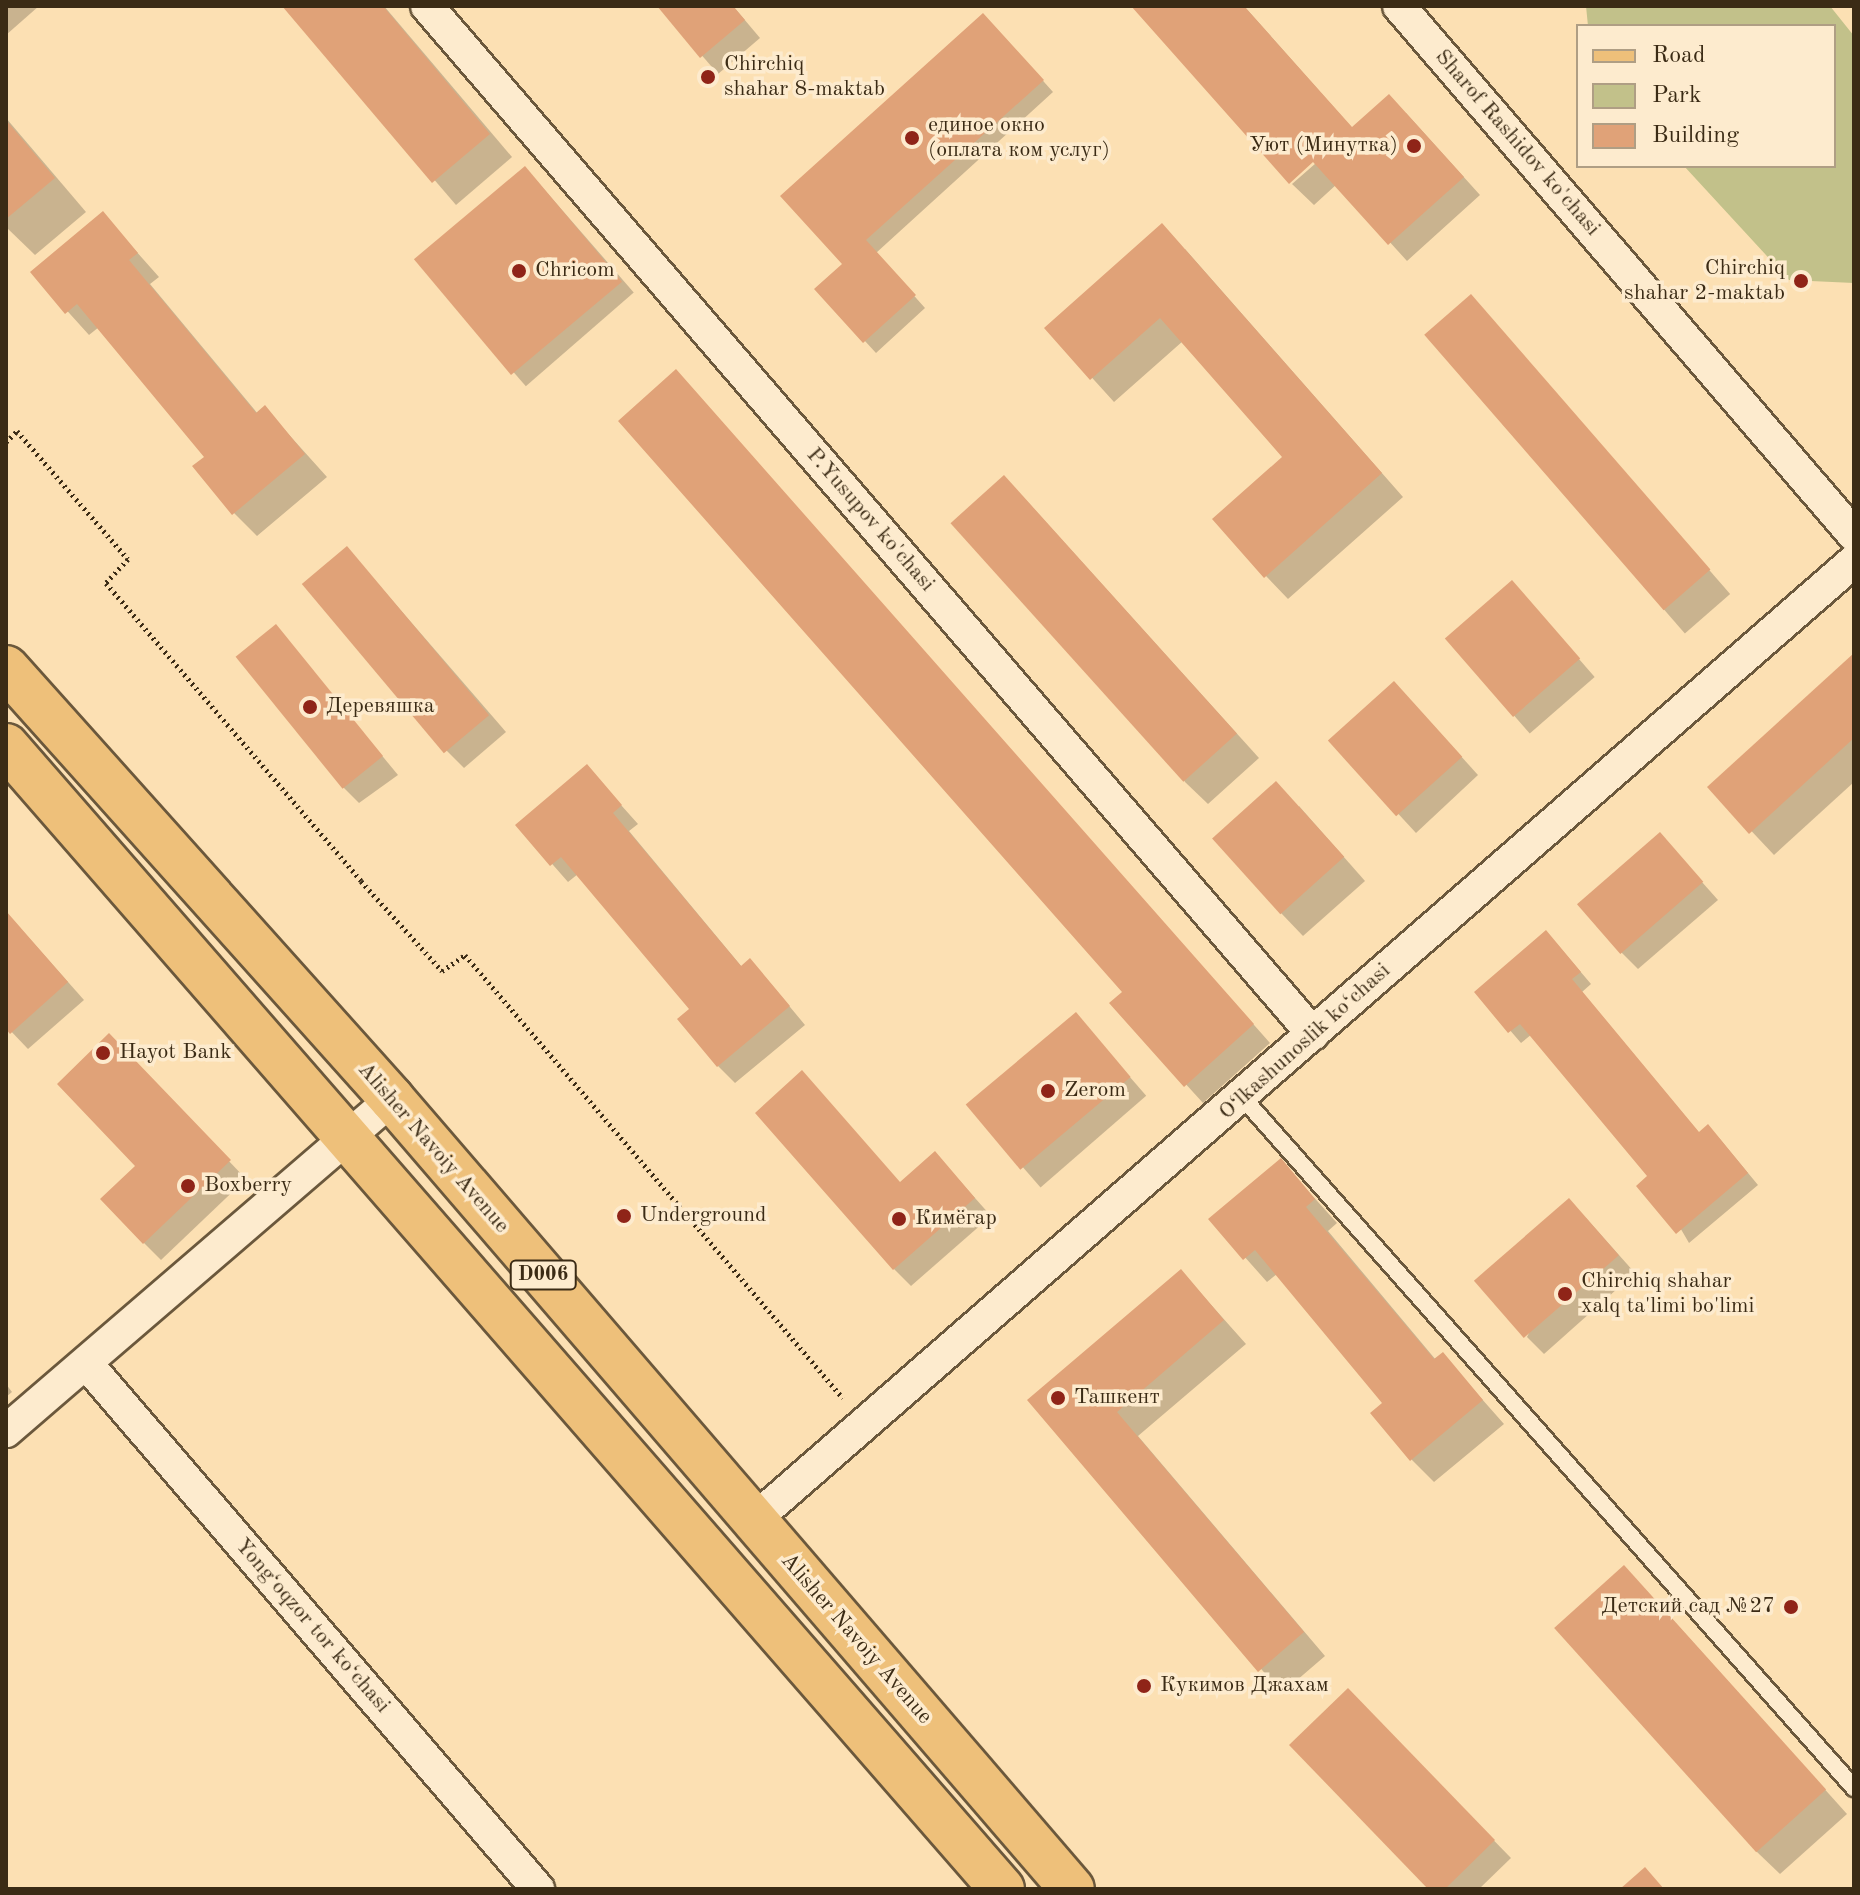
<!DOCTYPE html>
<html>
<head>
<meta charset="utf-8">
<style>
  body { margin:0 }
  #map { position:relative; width:1860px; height:1895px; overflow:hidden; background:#fce0b3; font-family:"Old Standard TT",serif }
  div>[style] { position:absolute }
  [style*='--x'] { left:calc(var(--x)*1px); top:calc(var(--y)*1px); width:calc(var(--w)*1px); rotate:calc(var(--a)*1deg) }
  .green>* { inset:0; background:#c2c18a }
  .shadow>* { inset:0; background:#0003; transform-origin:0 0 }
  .building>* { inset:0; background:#e0a278; transform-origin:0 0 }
  .path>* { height:5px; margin-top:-2.5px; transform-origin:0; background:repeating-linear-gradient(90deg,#3b2b15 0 2px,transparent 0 6px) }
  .roads { filter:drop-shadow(2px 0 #6b583c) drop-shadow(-2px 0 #6b583c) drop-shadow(0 2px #6b583c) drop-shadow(0 -2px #6b583c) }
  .lane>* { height:16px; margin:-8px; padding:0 8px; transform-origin:8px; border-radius:8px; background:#fdebce }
  .street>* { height:32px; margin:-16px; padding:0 16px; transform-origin:16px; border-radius:16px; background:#fdebce }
  .primary>* { height:44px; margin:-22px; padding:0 22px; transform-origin:22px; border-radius:22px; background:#eec07a }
  .dots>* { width:22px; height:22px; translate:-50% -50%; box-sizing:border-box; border:4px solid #fdebce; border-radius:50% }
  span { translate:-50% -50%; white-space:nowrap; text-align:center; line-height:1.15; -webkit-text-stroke:7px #fdebce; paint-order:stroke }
  .shield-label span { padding:2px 6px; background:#fdebce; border:2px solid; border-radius:6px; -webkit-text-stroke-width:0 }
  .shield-label { font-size:20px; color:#3b2b15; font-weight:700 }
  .poi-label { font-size:22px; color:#3b2b15 }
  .left { translate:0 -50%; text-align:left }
  .right { translate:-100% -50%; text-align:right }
  .street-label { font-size:22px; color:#3b2b15 }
  .frame { position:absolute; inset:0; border:8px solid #3b2b15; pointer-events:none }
  .legend { position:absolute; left:1576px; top:24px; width:260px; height:144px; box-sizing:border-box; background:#fdebce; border:2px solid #af9e84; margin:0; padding:10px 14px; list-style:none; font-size:24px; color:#3b2b15 }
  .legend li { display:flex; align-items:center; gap:16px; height:40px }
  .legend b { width:40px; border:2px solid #af9e84 }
</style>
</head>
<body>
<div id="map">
  <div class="green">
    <div style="clip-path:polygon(1586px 6px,1830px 6px,1854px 36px,1854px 283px,1789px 280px,1684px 166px,1834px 166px,1834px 26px,1588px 26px)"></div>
  </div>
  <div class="shadow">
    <div style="clip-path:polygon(6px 6px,39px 6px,6px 35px)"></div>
    <div style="clip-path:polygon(285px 6px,384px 6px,512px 157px,456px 205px)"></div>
    <div style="clip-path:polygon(659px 6px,733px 6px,760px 38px,718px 74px)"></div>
    <div style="clip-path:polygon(1134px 6px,1244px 6px,1353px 129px,1406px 113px,1480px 195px,1407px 261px,1337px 184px,1314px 205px,1292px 184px,1316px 163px)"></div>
    <div style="clip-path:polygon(994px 26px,1053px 92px,876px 253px,925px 308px,876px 353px,817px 289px,845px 264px)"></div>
    <div style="clip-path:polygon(6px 118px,86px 212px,35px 255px,6px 227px)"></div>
    <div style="left:536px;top:180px;width:149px;height:143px;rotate:49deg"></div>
    <div style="clip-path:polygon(103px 214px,159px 277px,150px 284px,258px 414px,265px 408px,327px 477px,257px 536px,234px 513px,207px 457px,99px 327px,89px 335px,33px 273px)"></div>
    <div style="clip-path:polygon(1185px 249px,1403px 497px,1288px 599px,1266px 576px,1285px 457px,1183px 341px,1114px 402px,1047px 328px)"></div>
    <div style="left:1471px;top:296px;width:395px;height:60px;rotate:49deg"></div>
    <div style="clip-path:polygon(676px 372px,1270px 1043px,1203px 1103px,1112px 1003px,1125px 992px)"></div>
    <div style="clip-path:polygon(1026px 500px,1259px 758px,1208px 804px,1185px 782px)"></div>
    <div style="clip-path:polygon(347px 548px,506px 732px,464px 768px,447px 751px)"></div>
    <div style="left:1512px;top:582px;width:126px;height:86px;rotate:49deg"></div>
    <div style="clip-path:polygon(276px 627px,398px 775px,359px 803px,342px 786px)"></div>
    <div style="clip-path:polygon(1854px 656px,1854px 782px,1774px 855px,1710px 787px)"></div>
    <div style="clip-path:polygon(1411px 701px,1478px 775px,1416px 833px,1332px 742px)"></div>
    <div style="clip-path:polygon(587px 767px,638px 824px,629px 831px,742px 967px,766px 978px,805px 1025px,735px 1083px,718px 1066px,692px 1010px,578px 874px,568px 882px,518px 825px)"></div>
    <div style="clip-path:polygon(1299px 806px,1365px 881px,1303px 936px,1281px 913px)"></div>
    <div style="clip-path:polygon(1660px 835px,1718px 900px,1638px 969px,1621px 952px)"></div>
    <div style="clip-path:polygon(6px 912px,84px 1000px,28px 1049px,6px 1026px)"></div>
    <div style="clip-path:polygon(1557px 944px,1591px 984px,1582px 992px,1700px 1134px,1719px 1138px,1758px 1185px,1689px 1243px,1650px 1176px,1532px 1034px,1521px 1043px,1477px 992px)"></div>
    <div style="left:1076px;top:1015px;width:107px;height:140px;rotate:49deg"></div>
    <div style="clip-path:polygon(126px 1053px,246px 1179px,161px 1260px,144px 1243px)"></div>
    <div style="clip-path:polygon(1281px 1161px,1337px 1223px,1328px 1231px,1436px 1360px,1443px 1355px,1504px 1424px,1434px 1482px,1412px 1460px,1385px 1404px,1277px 1274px,1267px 1282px,1211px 1219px)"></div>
    <div style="clip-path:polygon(951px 1171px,991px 1216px,911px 1286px,894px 1269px,901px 1183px)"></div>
    <div style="clip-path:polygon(1586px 1218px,1635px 1273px,1544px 1354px,1527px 1337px)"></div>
    <div style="clip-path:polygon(1181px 1271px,1246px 1344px,1138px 1436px,1325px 1656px,1282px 1693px,1030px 1401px)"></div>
    <div style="clip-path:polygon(6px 1384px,12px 1392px,6px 1397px)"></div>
    <div style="clip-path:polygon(1646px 1590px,1847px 1814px,1780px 1874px,1757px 1852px)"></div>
    <div style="clip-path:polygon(1348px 1691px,1511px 1858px,1479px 1889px,1431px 1889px)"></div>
  </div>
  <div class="building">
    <div style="clip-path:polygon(282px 6px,383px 6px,490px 134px,432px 183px)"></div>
    <div style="clip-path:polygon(657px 6px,733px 6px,745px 20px,700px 58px)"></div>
    <div style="clip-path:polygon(1131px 6px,1244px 6px,1352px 127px,1389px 94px,1464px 177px,1388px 245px,1313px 162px,1289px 184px)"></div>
    <div style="clip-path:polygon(983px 13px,1044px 80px,866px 240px,916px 295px,863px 343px,814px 289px,842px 264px,780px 196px)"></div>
    <div style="clip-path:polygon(6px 120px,55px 178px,6px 219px)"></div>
    <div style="left:525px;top:166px;width:151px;height:145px;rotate:50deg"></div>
    <div style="clip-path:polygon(103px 211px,138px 253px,129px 260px,256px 413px,265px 405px,305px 454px,232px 515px,192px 466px,204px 457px,77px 304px,65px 314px,30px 272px)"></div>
    <div style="clip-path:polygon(1162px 223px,1382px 473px,1264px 578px,1212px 519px,1282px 457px,1160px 318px,1090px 380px,1044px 328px)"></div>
    <div style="left:1471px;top:294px;width:365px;height:62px;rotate:49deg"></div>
    <div style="clip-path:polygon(676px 369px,1254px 1024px,1184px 1087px,1109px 1003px,1122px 992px,618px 421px)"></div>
    <div style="left:1004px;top:475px;width:348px;height:72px;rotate:48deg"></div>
    <div style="left:347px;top:546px;width:221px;height:59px;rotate:50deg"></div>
    <div style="left:1512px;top:580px;width:104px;height:89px;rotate:49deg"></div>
    <div style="left:276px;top:624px;width:170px;height:52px;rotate:51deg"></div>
    <div style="clip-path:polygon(1854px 653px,1854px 738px,1749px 834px,1707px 787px)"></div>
    <div style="left:1394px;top:681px;width:102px;height:89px;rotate:48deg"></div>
    <div style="clip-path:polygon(587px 764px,622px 805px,613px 813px,741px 966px,750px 958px,790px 1006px,717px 1067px,677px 1019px,689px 1009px,561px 857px,550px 866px,515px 825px)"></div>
    <div style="left:1276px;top:781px;width:102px;height:86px;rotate:48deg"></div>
    <div style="left:1660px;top:832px;width:66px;height:110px;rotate:49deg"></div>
    <div style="clip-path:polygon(6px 911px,68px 982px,10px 1034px,6px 1029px)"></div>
    <div style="clip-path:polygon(1546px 930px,1581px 972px,1572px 979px,1699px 1132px,1708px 1124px,1748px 1173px,1676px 1234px,1636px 1186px,1647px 1176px,1520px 1024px,1508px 1033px,1474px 992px)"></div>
    <div style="left:1076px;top:1012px;width:85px;height:144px;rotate:50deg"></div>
    <div style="clip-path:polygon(109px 1033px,231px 1160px,143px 1244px,100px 1199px,135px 1166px,57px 1084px)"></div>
    <div style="clip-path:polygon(802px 1070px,900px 1182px,935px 1151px,975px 1198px,893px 1270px,755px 1113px)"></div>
    <div style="clip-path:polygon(1281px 1158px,1315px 1199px,1306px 1207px,1434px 1359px,1443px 1352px,1483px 1400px,1410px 1461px,1370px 1413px,1382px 1403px,1255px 1250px,1243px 1260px,1208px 1219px)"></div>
    <div style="left:1569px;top:1198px;width:76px;height:126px;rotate:49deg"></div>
    <div style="clip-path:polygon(1181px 1269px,1224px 1320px,1117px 1412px,1304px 1632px,1258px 1672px,1027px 1400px)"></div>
    <div style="left:1624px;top:1565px;width:302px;height:94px;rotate:48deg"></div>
    <div style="clip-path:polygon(1348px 1688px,1495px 1840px,1445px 1889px,1428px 1889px,1289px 1745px)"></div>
    <div style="clip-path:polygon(1645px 1867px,1664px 1889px,1620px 1889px)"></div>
  </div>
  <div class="path">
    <div style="--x:6;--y:442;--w:16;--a:-45"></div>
    <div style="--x:17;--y:431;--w:169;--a:49.1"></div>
    <div style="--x:128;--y:559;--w:33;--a:133"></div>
    <div style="--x:106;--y:583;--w:392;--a:49.4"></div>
    <div style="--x:361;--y:881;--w:121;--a:48"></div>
    <div style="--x:442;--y:971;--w:28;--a:-35"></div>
    <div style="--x:465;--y:955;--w:582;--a:49.53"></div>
  </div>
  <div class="roads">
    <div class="lane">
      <div style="--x:1243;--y:1098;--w:922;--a:48.47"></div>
    </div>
    <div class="street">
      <div style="--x:427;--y:6;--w:1357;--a:49.24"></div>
      <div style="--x:1399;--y:6;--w:698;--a:49.3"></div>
      <div style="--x:86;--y:1363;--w:694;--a:49.33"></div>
      <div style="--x:6;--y:1431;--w:509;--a:-40.7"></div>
      <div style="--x:754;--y:1520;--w:1459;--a:-41.08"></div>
    </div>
    <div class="primary">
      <div style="--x:6;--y:668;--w:579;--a:48.15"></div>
      <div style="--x:392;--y:1099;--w:1042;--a:49.28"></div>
      <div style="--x:6;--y:746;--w:1516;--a:48.93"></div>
    </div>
  </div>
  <div class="dots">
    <div style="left:708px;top:77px;background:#8f2418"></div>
    <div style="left:912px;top:138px;background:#8f2418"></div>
    <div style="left:1414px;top:146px;background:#8f2418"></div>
    <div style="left:519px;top:271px;background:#8f2418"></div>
    <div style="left:1801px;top:281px;background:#8f2418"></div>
    <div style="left:310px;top:707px;background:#8f2418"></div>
    <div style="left:103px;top:1053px;background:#8f2418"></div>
    <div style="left:1048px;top:1091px;background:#8f2418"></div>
    <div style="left:188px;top:1186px;background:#8f2418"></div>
    <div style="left:624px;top:1216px;background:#8f2418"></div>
    <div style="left:899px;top:1219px;background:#8f2418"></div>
    <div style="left:1565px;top:1294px;background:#8f2418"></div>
    <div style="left:1058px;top:1398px;background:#8f2418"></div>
    <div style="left:1791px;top:1607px;background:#8f2418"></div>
    <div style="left:1144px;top:1686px;background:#8f2418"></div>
  </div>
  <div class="shield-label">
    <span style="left:543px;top:1275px">D006</span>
  </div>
  <div class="poi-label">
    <span class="left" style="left:724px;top:77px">Chirchiq<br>shahar 8-maktab</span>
    <span class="left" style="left:928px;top:138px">единое окно<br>(оплата ком услуг)</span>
    <span class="right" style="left:1398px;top:146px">Уют (Минутка)</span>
    <span class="right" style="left:1785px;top:281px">Chirchiq<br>shahar 2-maktab</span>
    <span class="left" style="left:535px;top:271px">Chricom</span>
    <span class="left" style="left:326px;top:707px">Деревяшка</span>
    <span class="left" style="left:119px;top:1053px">Hayot Bank</span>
    <span class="left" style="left:1064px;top:1091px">Zerom</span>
    <span class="left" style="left:204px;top:1186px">Boxberry</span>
    <span class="left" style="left:640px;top:1216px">Underground</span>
    <span class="left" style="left:915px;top:1219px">Кимёгар</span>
    <span class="left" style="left:1581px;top:1294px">Chirchiq shahar<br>xalq ta'limi bo'limi</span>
    <span class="left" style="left:1074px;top:1398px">Ташкент</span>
    <span class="right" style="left:1775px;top:1607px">Детский сад №27</span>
    <span class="left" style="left:1160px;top:1686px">Кукимов Джахам</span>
  </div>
  <div class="street-label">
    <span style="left:1517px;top:143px;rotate:49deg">Sharof Rashidov ko'chasi</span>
    <span style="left:870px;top:520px;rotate:49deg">P.Yusupov ko'chasi</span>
    <span style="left:1305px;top:1042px;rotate:-42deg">O‘lkashunoslik ko‘chasi</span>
    <span style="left:433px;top:1148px;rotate:49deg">Alisher Navoiy Avenue</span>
    <span style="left:312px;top:1626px;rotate:49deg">Yong‘oqzor tor ko‘chasi</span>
    <span style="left:856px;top:1639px;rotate:49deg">Alisher Navoiy Avenue</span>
  </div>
  <div class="frame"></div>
  <ul class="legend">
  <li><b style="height:10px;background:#eec07a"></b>Road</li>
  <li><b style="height:22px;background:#c2c18a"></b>Park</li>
  <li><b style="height:22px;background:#e0a278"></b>Building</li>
  </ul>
</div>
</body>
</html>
